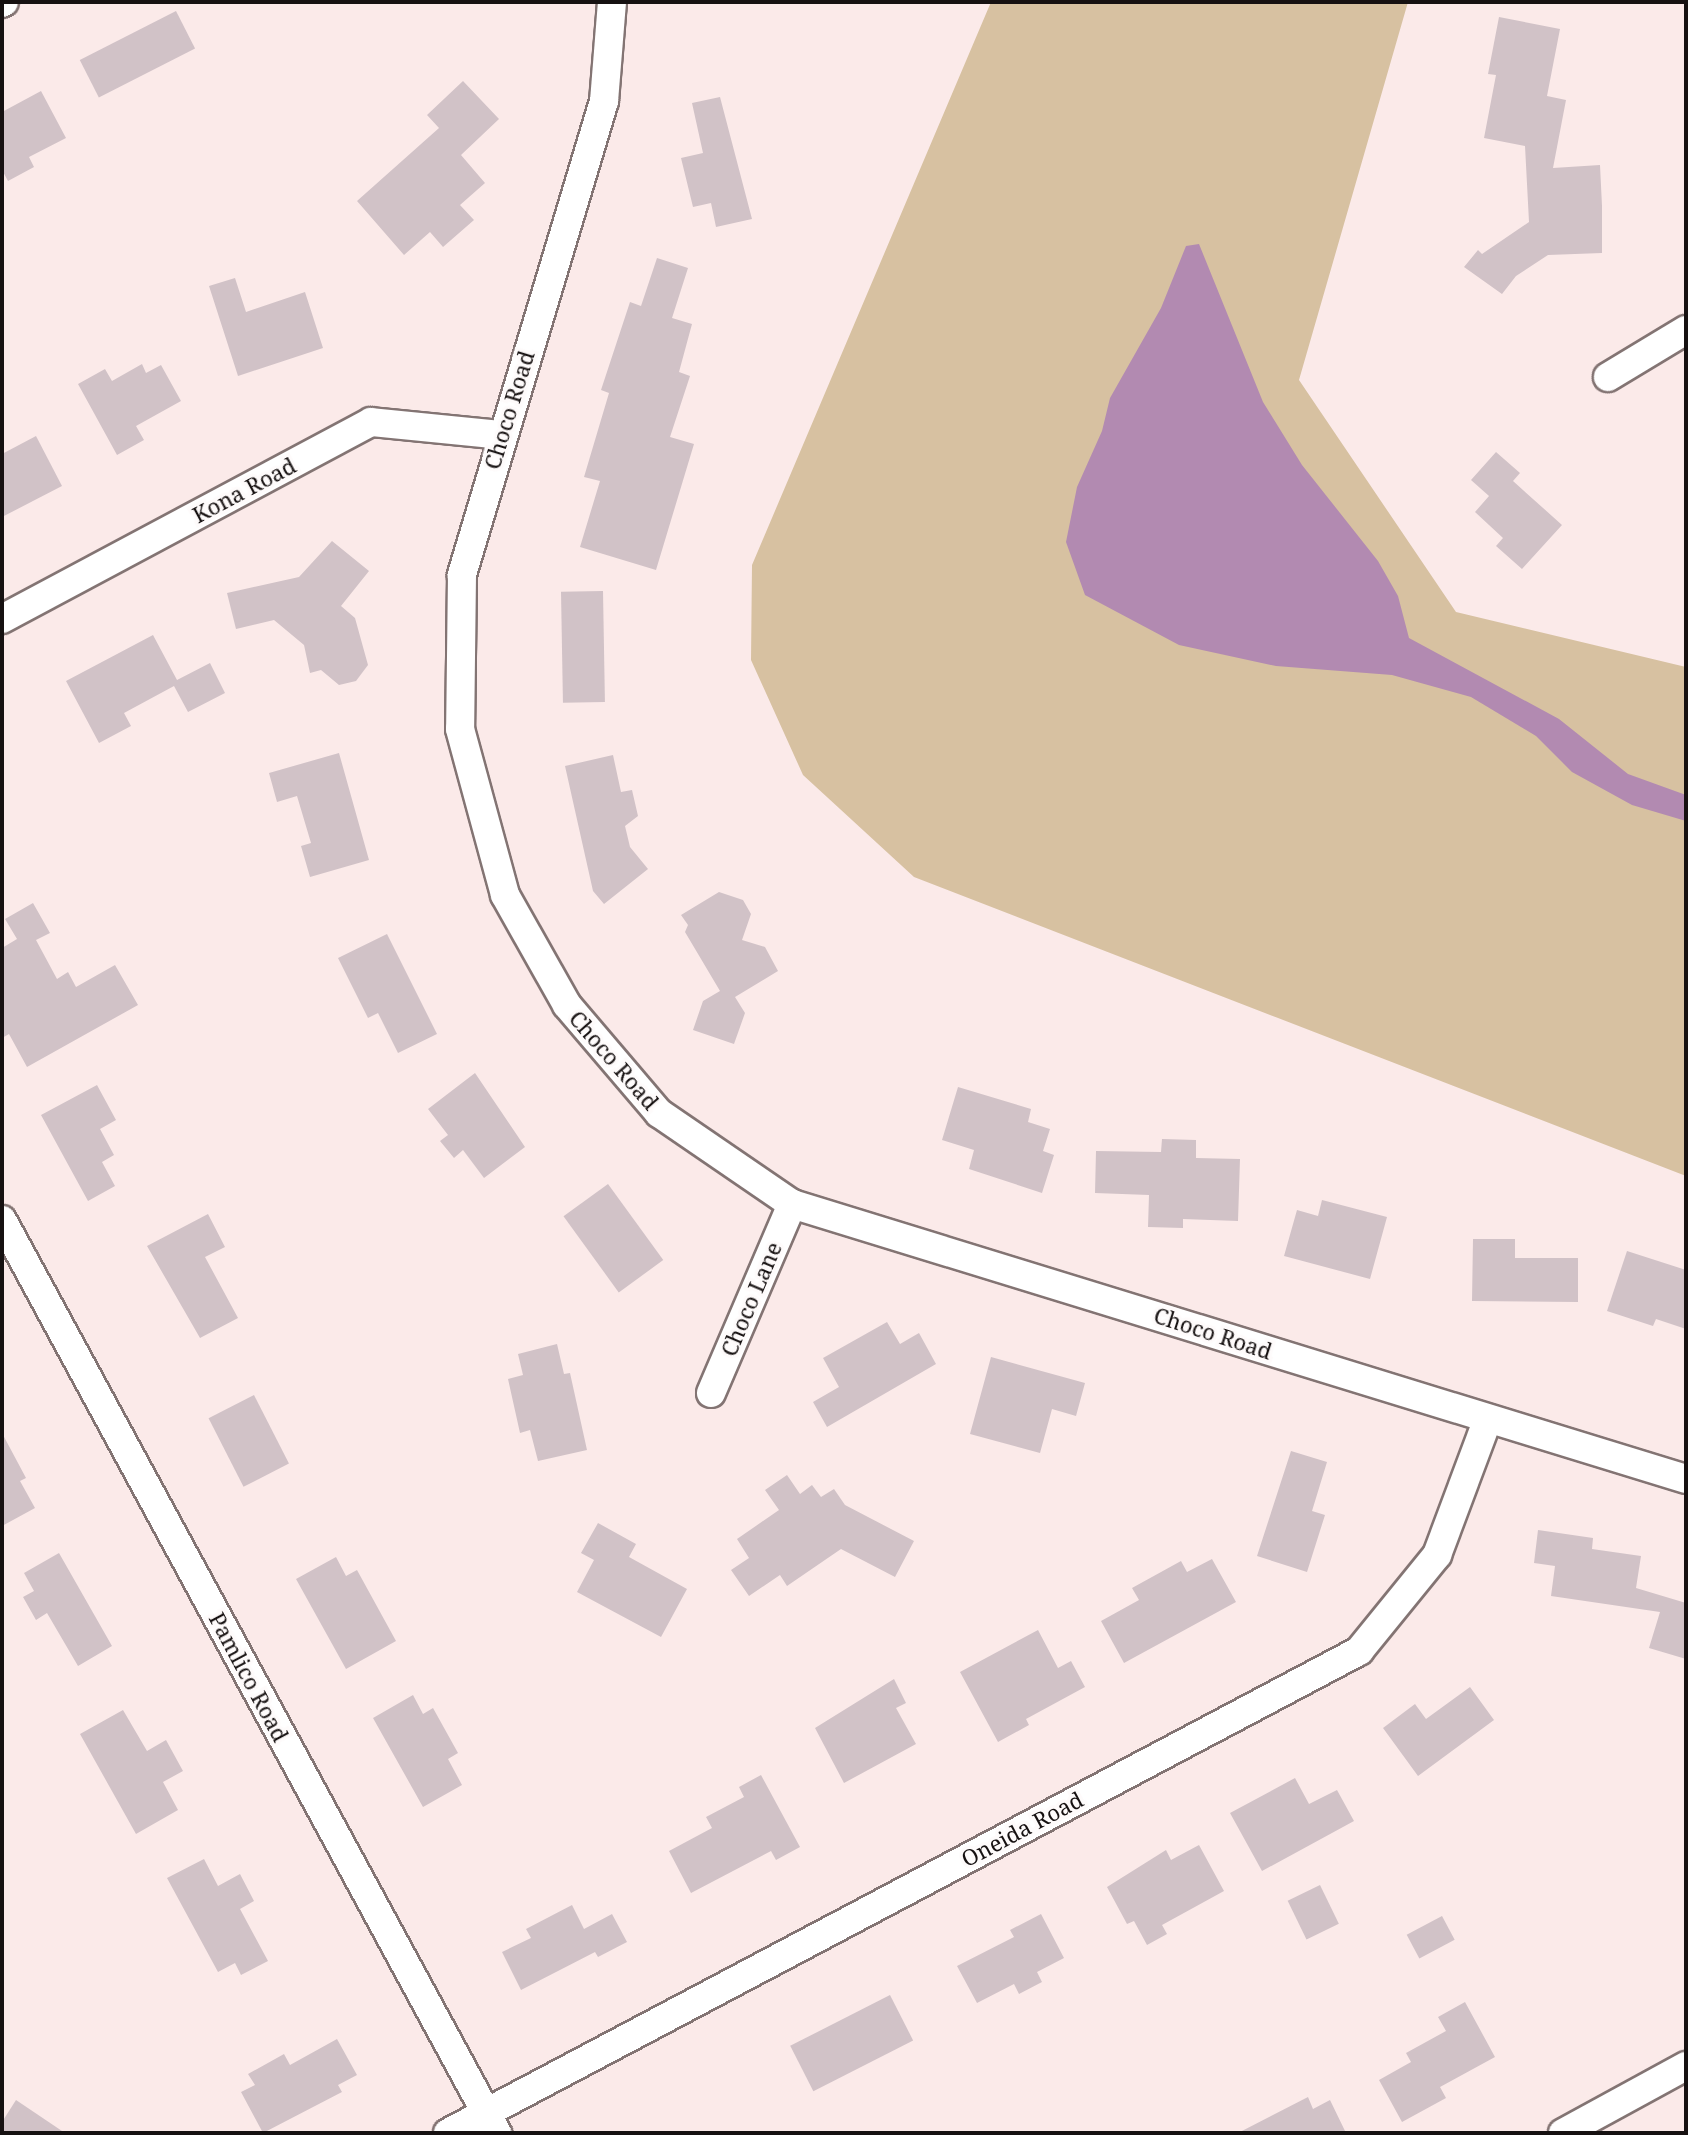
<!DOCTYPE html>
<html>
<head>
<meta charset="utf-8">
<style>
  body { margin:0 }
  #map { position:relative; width:1688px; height:2135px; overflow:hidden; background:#fbeae9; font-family:"Noto Serif",serif }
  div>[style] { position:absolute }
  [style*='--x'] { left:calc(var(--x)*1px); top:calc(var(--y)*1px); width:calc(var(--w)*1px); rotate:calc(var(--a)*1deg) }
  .green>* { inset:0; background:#d7c1a1 }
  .water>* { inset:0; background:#b28ab1 }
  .building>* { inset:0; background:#d1c2c7; transform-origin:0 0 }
  .roads { filter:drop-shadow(2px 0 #837473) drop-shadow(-2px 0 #837473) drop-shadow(0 2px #837473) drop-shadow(0 -2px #837473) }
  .minor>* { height:28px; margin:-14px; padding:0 14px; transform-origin:14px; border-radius:14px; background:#fff }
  span { translate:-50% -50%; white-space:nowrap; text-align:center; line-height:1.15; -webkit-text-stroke:7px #fefbfb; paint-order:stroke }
  .street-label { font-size:22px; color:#161111 }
  .frame { position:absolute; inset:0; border:4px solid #161111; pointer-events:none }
</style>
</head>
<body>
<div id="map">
  <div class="green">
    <div style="clip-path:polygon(991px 2px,1408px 2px,1299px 380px,1456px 612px,1686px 667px,1686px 1176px,914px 877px,803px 775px,751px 660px,752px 565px)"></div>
  </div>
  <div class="water">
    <div style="clip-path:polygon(1199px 244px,1263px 402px,1302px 465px,1378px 561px,1398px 596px,1409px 638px,1559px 719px,1628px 774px,1686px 795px,1686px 821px,1632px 805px,1572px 772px,1536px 736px,1471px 697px,1392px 675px,1276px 666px,1179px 645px,1085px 595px,1066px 542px,1077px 487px,1102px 431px,1110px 398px,1161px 308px,1186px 246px)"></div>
  </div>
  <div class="building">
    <div style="left:176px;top:11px;width:42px;height:108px;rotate:63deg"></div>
    <div style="clip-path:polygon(1499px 17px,1560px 29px,1547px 96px,1566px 100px,1553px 168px,1600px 165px,1602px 206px,1602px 253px,1548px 255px,1516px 276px,1502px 294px,1464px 267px,1478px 250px,1482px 254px,1529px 222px,1525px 146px,1484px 138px,1496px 75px,1488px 74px)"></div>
    <div style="clip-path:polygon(463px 81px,499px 119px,461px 155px,485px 183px,460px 205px,474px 220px,443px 247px,430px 232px,404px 255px,357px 201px,439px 128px,427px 115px)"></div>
    <div style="clip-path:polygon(41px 91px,66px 138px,29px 157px,34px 167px,8px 181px,2px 170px,2px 112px)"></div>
    <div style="clip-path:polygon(720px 97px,752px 219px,716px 227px,711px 203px,693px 207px,681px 158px,703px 153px,692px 103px)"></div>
    <div style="clip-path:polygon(657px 258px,688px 268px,672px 318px,692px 324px,679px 372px,690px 376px,670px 437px,694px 444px,656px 570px,580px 547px,600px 481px,584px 477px,609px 393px,601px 390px,630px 302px,641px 306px)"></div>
    <div style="clip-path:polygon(235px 278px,246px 312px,305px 292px,323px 348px,238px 376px,209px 286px)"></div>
    <div style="clip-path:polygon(142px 364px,146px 373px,161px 365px,181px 401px,136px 426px,144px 440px,117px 455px,78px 384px,105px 369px,112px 381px)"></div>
    <div style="clip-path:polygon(36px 436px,62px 486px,2px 517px,2px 454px)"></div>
    <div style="clip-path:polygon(1496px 452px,1520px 473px,1513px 481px,1562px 525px,1522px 569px,1496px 546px,1503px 538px,1475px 512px,1489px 496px,1471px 480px)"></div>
    <div style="clip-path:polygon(332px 541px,369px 571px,341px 606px,355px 618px,368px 665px,356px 681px,339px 685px,321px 670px,310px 673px,304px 645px,274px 620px,236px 629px,227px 593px,299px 577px)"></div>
    <div style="left:603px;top:591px;width:111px;height:42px;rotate:89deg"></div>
    <div style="clip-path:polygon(153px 635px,177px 680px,210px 663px,225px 693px,188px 712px,174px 686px,124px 713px,131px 726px,99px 743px,66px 681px)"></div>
    <div style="clip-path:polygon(339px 753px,369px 860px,310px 877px,301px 846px,311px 843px,297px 796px,277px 802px,269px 773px)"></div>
    <div style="clip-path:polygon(613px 755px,621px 792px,632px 790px,638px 816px,625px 826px,630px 847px,648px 869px,604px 904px,593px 891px,565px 766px)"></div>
    <div style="clip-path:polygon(719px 892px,743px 900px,751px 914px,742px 940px,765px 947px,778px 971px,735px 997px,745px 1013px,734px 1044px,693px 1030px,703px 1001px,720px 991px,685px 932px,688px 925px,681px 915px)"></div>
    <div style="clip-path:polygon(33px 903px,50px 933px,36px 940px,57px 979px,68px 972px,76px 987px,115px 965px,138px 1005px,27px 1067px,9px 1034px,2px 1038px,2px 948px,17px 939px,5px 919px)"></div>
    <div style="clip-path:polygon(387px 934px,437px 1034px,398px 1053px,378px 1013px,368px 1018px,338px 958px)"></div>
    <div style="clip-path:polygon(475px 1073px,525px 1147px,484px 1178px,463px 1150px,454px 1158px,440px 1141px,448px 1135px,428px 1109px)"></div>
    <div style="clip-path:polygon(97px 1085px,116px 1120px,100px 1129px,114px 1155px,102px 1162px,115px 1186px,88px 1201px,41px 1115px)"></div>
    <div style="clip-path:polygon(958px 1087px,1031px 1109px,1028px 1122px,1050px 1129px,1043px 1151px,1054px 1155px,1042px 1193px,969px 1169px,974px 1150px,942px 1140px)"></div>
    <div style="clip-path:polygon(1162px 1139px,1196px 1140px,1196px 1158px,1240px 1159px,1238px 1221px,1183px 1219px,1183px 1228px,1148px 1227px,1149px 1195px,1095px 1193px,1096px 1151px,1161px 1152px)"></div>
    <div style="left:608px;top:1184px;width:94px;height:55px;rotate:54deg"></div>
    <div style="clip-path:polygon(1322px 1200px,1387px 1217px,1370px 1279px,1284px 1256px,1297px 1210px,1318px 1216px)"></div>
    <div style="clip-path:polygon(208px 1214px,225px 1247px,205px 1257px,238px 1318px,200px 1338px,147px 1246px)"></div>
    <div style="clip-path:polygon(1473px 1239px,1515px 1239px,1515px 1258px,1578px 1258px,1578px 1302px,1472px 1301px)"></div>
    <div style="clip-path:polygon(1627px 1251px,1686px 1270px,1686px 1329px,1656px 1319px,1653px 1326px,1607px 1311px)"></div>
    <div style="clip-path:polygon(887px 1322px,900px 1344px,919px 1333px,936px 1364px,827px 1427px,813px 1402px,839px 1387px,823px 1358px)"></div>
    <div style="clip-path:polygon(557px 1344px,564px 1374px,570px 1373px,587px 1450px,538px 1461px,530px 1430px,520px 1433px,508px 1379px,523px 1375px,518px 1354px)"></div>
    <div style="clip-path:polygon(991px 1357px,1085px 1383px,1076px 1416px,1052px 1409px,1040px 1453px,970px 1434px)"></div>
    <div style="left:254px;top:1395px;width:77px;height:51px;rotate:63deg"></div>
    <div style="clip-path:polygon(2px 1433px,26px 1478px,20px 1481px,35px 1508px,2px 1526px)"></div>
    <div style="clip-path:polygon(1291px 1451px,1327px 1462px,1312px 1511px,1325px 1515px,1307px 1572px,1257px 1556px)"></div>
    <div style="clip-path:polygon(787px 1475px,800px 1494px,812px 1485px,821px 1497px,834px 1489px,845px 1505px,914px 1541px,895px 1577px,841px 1549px,787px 1586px,780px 1575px,749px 1596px,731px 1570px,749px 1558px,737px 1539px,779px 1510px,765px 1490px)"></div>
    <div style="clip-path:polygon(598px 1523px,636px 1544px,629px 1557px,687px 1589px,661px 1637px,577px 1592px,594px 1560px,581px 1553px)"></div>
    <div style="clip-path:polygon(1538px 1530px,1593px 1538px,1592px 1549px,1641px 1556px,1636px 1588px,1686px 1603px,1686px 1659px,1649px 1648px,1660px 1612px,1551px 1596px,1555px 1566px,1534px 1563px)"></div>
    <div style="clip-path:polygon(59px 1553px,112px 1646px,78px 1666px,47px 1613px,36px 1620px,23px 1597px,34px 1591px,24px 1573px)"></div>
    <div style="clip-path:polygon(336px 1557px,346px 1576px,357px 1570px,396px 1641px,346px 1669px,296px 1579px)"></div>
    <div style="clip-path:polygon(1212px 1559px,1236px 1602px,1124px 1663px,1101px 1621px,1139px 1600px,1132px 1588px,1181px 1561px,1187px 1572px)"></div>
    <div style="clip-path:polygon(1038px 1630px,1058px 1668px,1071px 1661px,1085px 1687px,1026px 1719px,1029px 1725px,998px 1742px,960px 1672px)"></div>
    <div style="clip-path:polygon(894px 1679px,906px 1703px,896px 1708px,916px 1744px,844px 1783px,815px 1728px)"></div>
    <div style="clip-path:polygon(1470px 1687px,1494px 1720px,1418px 1776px,1383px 1728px,1415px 1704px,1426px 1719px)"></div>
    <div style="clip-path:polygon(413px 1695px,423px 1714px,433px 1708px,458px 1753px,448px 1759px,462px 1785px,423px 1807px,373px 1718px)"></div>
    <div style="clip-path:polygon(123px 1710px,147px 1751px,166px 1740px,183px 1771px,163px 1782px,178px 1810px,136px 1834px,80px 1734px)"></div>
    <div style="clip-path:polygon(761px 1775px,800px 1847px,776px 1860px,771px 1851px,691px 1893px,669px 1851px,712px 1828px,706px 1817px,744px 1797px,739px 1787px)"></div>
    <div style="clip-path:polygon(1295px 1778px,1309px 1804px,1337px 1790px,1354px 1821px,1262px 1871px,1230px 1813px)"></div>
    <div style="clip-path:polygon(1199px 1845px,1224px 1891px,1162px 1925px,1167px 1934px,1147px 1945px,1134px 1921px,1127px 1924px,1107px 1887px,1166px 1850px,1171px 1860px)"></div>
    <div style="clip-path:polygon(204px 1859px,218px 1886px,240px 1874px,254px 1901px,240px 1909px,268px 1961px,241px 1975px,235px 1963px,218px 1972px,167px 1878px)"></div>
    <div style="left:1320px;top:1885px;width:43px;height:36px;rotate:64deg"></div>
    <div style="clip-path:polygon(572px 1905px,584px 1929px,612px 1914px,627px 1942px,598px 1957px,595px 1952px,521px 1990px,502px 1952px,531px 1938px,526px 1929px)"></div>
    <div style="clip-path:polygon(1041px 1914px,1064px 1958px,1037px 1972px,1042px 1982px,1019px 1994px,1014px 1984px,977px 2003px,957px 1966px,1014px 1937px,1010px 1930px)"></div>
    <div style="left:1442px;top:1916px;width:27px;height:40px;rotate:62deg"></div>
    <div style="left:890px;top:1995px;width:51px;height:112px;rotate:63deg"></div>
    <div style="clip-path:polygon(1465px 2002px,1495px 2057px,1440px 2087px,1446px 2098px,1402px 2122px,1379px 2080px,1411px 2062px,1406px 2053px,1446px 2031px,1438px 2017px)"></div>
    <div style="clip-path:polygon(337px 2039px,357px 2075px,338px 2085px,342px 2092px,263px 2133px,241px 2092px,255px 2085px,248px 2074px,284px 2054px,290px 2065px)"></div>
    <div style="clip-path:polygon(1308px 2097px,1313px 2109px,1330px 2100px,1346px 2133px,1238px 2133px)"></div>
    <div style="clip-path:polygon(16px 2100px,65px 2133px,2px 2133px,2px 2122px)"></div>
  </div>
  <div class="roads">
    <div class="minor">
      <div style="--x:612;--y:2;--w:99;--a:94.6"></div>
      <div style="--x:604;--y:101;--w:495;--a:106.7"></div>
      <div style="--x:462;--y:575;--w:154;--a:90.7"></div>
      <div style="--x:460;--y:729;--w:172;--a:74.8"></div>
      <div style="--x:505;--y:895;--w:126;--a:60.6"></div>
      <div style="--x:567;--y:1005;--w:142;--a:49.6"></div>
      <div style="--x:659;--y:1113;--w:161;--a:34.4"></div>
      <div style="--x:792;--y:1204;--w:935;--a:17.1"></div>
      <div style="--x:2;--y:3;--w:2;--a:-27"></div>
      <div style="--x:1608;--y:377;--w:91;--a:-31.1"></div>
      <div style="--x:2;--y:619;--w:418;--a:-28.1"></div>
      <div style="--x:371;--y:422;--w:131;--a:5.7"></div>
      <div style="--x:2;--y:1220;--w:1039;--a:61.53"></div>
      <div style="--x:711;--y:1393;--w:206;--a:-66.8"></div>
      <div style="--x:448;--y:2133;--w:1031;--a:-27.88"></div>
      <div style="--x:1359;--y:1651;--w:124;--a:-50.9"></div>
      <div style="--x:1437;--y:1555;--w:143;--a:-69.5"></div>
      <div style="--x:1563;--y:2133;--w:140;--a:-28.6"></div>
    </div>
  </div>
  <div class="street-label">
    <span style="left:509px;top:410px;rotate:-73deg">Choco Road</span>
    <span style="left:244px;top:490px;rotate:-28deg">Kona Road</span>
    <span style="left:614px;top:1060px;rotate:49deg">Choco Road</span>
    <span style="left:751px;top:1299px;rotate:-67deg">Choco Lane</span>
    <span style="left:1213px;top:1333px;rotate:18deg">Choco Road</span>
    <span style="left:249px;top:1677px;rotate:62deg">Pamlico Road</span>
    <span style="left:1022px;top:1829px;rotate:-28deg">Oneida Road</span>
  </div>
  <div class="frame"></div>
</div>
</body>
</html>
